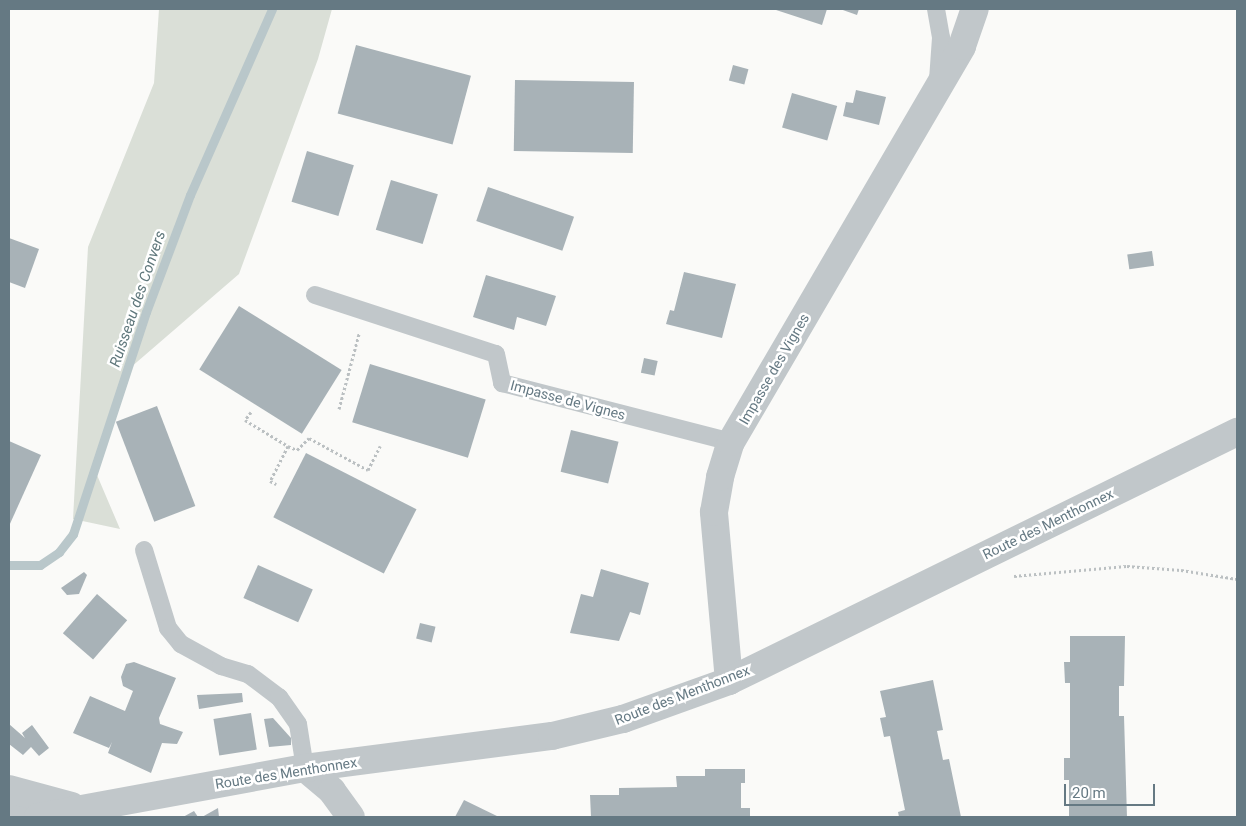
<!DOCTYPE html>
<html>
<head>
<meta charset="utf-8">
<style>
  body { margin:0 }
  #map { position:relative; width:1246px; height:826px; overflow:hidden; background:#fafaf8; font-family:Roboto,sans-serif }
  div>[style] { position:absolute }
  [style*='--x'] { left:calc(var(--x)*1px); top:calc(var(--y)*1px); width:calc(var(--w)*1px); rotate:calc(var(--a)*1deg) }
  .green>* { inset:0; background:#dadfd7 }
  .stream>* { height:9px; margin:-4.5px; padding:0 4.5px; transform-origin:4.5px; border-radius:4.5px; background:#b9c7ca }
  .building>* { inset:0; background:#a8b2b7; transform-origin:0 0 }
  .path>* { height:3px; margin-top:-1.5px; transform-origin:0; background:repeating-linear-gradient(90deg,#bbc0c2 0 2.5px,transparent 0 5px) }
  .service>* { height:18px; margin:-9px; padding:0 9px; transform-origin:9px; border-radius:9px; background:#c1c7ca }
  .minor>* { height:28px; margin:-14px; padding:0 14px; transform-origin:14px; border-radius:14px; background:#c1c7ca }
  .tertiary>* { height:28px; margin:-14px; padding:0 14px; transform-origin:14px; border-radius:14px; background:#c1c7ca }
  span { translate:-50% -50%; white-space:nowrap; text-align:center; line-height:1.15; -webkit-text-stroke:5px #fff; paint-order:stroke }
  .street-label { font-size:14px; color:#657983 }
  .water-label { font-size:15px; color:#60787c; font-style:italic }
  .frame { position:absolute; inset:0; border:10px solid #657983; pointer-events:none }
  .scale { position:absolute; left:1064px; top:784px; width:91px; height:22px; box-sizing:border-box; border:2px solid #657983; border-top:0; padding-left:6px; font-size:15px; line-height:18px; white-space:nowrap; color:#657983; -webkit-text-stroke:4px #fff; paint-order:stroke }
</style>
</head>
<body>
<div id="map">
  <div class="green">
    <div style="clip-path:polygon(159px 9px,332px 9px,318px 59px,239px 274px,130px 368px,94px 468px,120px 529px,73px 519px,88px 247px,154px 83px)"></div>
  </div>
  <div class="stream">
    <div style="--x:9;--y:565;--w:31;--a:0"></div>
    <div style="--x:40;--y:565;--w:23;--a:-34"></div>
    <div style="--x:59;--y:552;--w:23;--a:-52"></div>
    <div style="--x:73;--y:534;--w:234;--a:-71.8"></div>
    <div style="--x:146;--y:312;--w:125;--a:-69.4"></div>
    <div style="--x:190;--y:195;--w:203;--a:-66.2"></div>
  </div>
  <div class="building">
    <div style="clip-path:polygon(773px 9px,827px 9px,822px 25px)"></div>
    <div style="clip-path:polygon(840px 9px,859px 9px,857px 15px)"></div>
    <div style="left:356px;top:45px;width:119px;height:71px;rotate:15deg"></div>
    <div style="left:733px;top:65px;width:16px;height:16px;rotate:15deg"></div>
    <div style="left:515px;top:80px;width:119px;height:71px;rotate:1deg"></div>
    <div style="clip-path:polygon(856px 90px,886px 97px,879px 125px,843px 116px,846px 102px,853px 103px)"></div>
    <div style="left:792px;top:93px;width:47px;height:36px;rotate:16deg"></div>
    <div style="left:307px;top:151px;width:49px;height:53px;rotate:17deg"></div>
    <div style="left:391px;top:180px;width:49px;height:52px;rotate:17deg"></div>
    <div style="left:488px;top:187px;width:91px;height:36px;rotate:19deg"></div>
    <div style="clip-path:polygon(9px 238px,39px 249px,25px 288px,9px 282px)"></div>
    <div style="left:1152px;top:251px;width:15px;height:25px;rotate:82deg"></div>
    <div style="clip-path:polygon(684px 272px,736px 284px,722px 338px,666px 324px,670px 310px,674px 311px)"></div>
    <div style="clip-path:polygon(486px 275px,556px 296px,546px 326px,517px 317px,514px 330px,473px 317px)"></div>
    <div style="left:239px;top:306px;width:121px;height:75px;rotate:32deg"></div>
    <div style="left:644px;top:358px;width:14px;height:15px;rotate:12deg"></div>
    <div style="left:370px;top:364px;width:121px;height:61px;rotate:17deg"></div>
    <div style="left:157px;top:406px;width:107px;height:44px;rotate:69deg"></div>
    <div style="left:571px;top:430px;width:49px;height:43px;rotate:14deg"></div>
    <div style="clip-path:polygon(9px 441px,41px 455px,9px 526px)"></div>
    <div style="left:306px;top:453px;width:124px;height:72px;rotate:27deg"></div>
    <div style="left:258px;top:565px;width:60px;height:36px;rotate:24deg"></div>
    <div style="clip-path:polygon(601px 569px,649px 583px,640px 615px,630px 612px,619px 641px,570px 633px,581px 594px,593px 597px)"></div>
    <div style="clip-path:polygon(84px 572px,87px 575px,79px 594px,67px 595px,61px 588px)"></div>
    <div style="left:97px;top:594px;width:40px;height:52px;rotate:41deg"></div>
    <div style="left:420px;top:623px;width:16px;height:16px;rotate:14deg"></div>
    <div style="clip-path:polygon(1070px 636px,1125px 636px,1124px 686px,1119px 686px,1119px 716px,1124px 716px,1127px 817px,1069px 817px,1069px 780px,1064px 780px,1064px 758px,1070px 758px,1070px 683px,1065px 683px,1064px 662px,1070px 662px)"></div>
    <div style="clip-path:polygon(134px 662px,176px 678px,159px 718px,160px 724px,183px 732px,177px 744px,162px 743px,151px 773px,108px 753px,112px 742px,109px 748px,73px 733px,90px 696px,125px 711px,133px 691px,123px 686px,121px 677px,126px 664px)"></div>
    <div style="clip-path:polygon(933px 680px,943px 730px,937px 731px,943px 760px,949px 759px,961px 817px,899px 817px,898px 812px,905px 810px,890px 736px,884px 737px,880px 718px,886px 717px,880px 691px)"></div>
    <div style="clip-path:polygon(242px 693px,243px 702px,199px 709px,197px 695px)"></div>
    <div style="left:251px;top:713px;width:37px;height:38px;rotate:81deg"></div>
    <div style="clip-path:polygon(273px 718px,291px 738px,291px 745px,269px 747px,264px 719px)"></div>
    <div style="clip-path:polygon(9px 724px,25px 738px,22px 733px,32px 725px,49px 748px,39px 756px,31px 747px,23px 755px,9px 744px)"></div>
    <div style="clip-path:polygon(705px 769px,745px 769px,745px 783px,741px 783px,741px 808px,750px 808px,750px 817px,591px 817px,590px 795px,619px 795px,619px 788px,677px 787px,676px 776px,705px 776px)"></div>
    <div style="clip-path:polygon(464px 800px,499px 817px,455px 817px)"></div>
    <div style="clip-path:polygon(218px 808px,219px 817px,202px 817px)"></div>
    <div style="clip-path:polygon(194px 811px,198px 817px,183px 817px)"></div>
  </div>
  <div class="path">
    <div style="--x:339;--y:409;--w:78;--a:-75.1"></div>
    <div style="--x:251;--y:412;--w:10;--a:127"></div>
    <div style="--x:245;--y:420;--w:50;--a:31.2"></div>
    <div style="--x:288;--y:446;--w:39;--a:117"></div>
    <div style="--x:270;--y:481;--w:7;--a:27"></div>
    <div style="--x:288;--y:446;--w:10;--a:24"></div>
    <div style="--x:297;--y:450;--w:17;--a:-45"></div>
    <div style="--x:309;--y:438;--w:67;--a:28.5"></div>
    <div style="--x:368;--y:470;--w:27;--a:-63"></div>
    <div style="--x:1014;--y:576;--w:113;--a:-5.1"></div>
    <div style="--x:1127;--y:566;--w:54;--a:4.2"></div>
    <div style="--x:1181;--y:570;--w:57;--a:9.1"></div>
  </div>
  <div class="service">
    <div style="--x:936;--y:9;--w:29;--a:80"></div>
    <div style="--x:941;--y:38;--w:42;--a:94.1"></div>
    <div style="--x:315;--y:295;--w:190;--a:18.1"></div>
    <div style="--x:496;--y:354;--w:30;--a:78"></div>
    <div style="--x:502;--y:383;--w:236;--a:14.4"></div>
    <div style="--x:144;--y:550;--w:82;--a:72.9"></div>
    <div style="--x:168;--y:628;--w:21;--a:51"></div>
    <div style="--x:181;--y:644;--w:46;--a:28.8"></div>
    <div style="--x:221;--y:666;--w:28;--a:17"></div>
    <div style="--x:248;--y:674;--w:39;--a:37"></div>
    <div style="--x:279;--y:697;--w:33;--a:55"></div>
    <div style="--x:298;--y:724;--w:45;--a:81"></div>
  </div>
  <div class="minor">
    <div style="--x:729;--y:681;--w:170;--a:-95.1"></div>
    <div style="--x:714;--y:512;--w:36;--a:-80"></div>
    <div style="--x:720;--y:477;--w:37;--a:-73"></div>
    <div style="--x:731;--y:442;--w:458;--a:-59.7"></div>
    <div style="--x:962;--y:46;--w:39;--a:-71"></div>
    <div style="--x:305;--y:768;--w:35;--a:40"></div>
    <div style="--x:332;--y:791;--w:32;--a:54"></div>
    <div style="--x:9;--y:794;--w:27;--a:59"></div>
  </div>
  <div class="tertiary">
    <div style="--x:9;--y:789;--w:65;--a:15.1"></div>
    <div style="--x:38;--y:817;--w:271;--a:-10.4"></div>
    <div style="--x:305;--y:768;--w:249;--a:-7.4"></div>
    <div style="--x:552;--y:736;--w:73;--a:-13.5"></div>
    <div style="--x:623;--y:719;--w:113;--a:-19.7"></div>
    <div style="--x:729;--y:681;--w:566;--a:-26.11"></div>
  </div>
  <div class="street-label">
    <span style="left:774px;top:369px;rotate:-60deg">Impasse des Vignes</span>
    <span style="left:568px;top:400px;rotate:15deg">Impasse de Vignes</span>
    <span style="left:1048px;top:524px;rotate:-26deg">Route des Menthonnex</span>
    <span style="left:682px;top:695px;rotate:-21deg">Route des Menthonnex</span>
    <span style="left:286px;top:773px;rotate:-9deg">Route des Menthonnex</span>
  </div>
  <div class="water-label">
    <span style="left:138px;top:299px;rotate:-71deg">Ruisseau des Convers</span>
  </div>
  <div class="frame"></div>
  <div class="scale">20 m</div>
</div>
</body>
</html>
